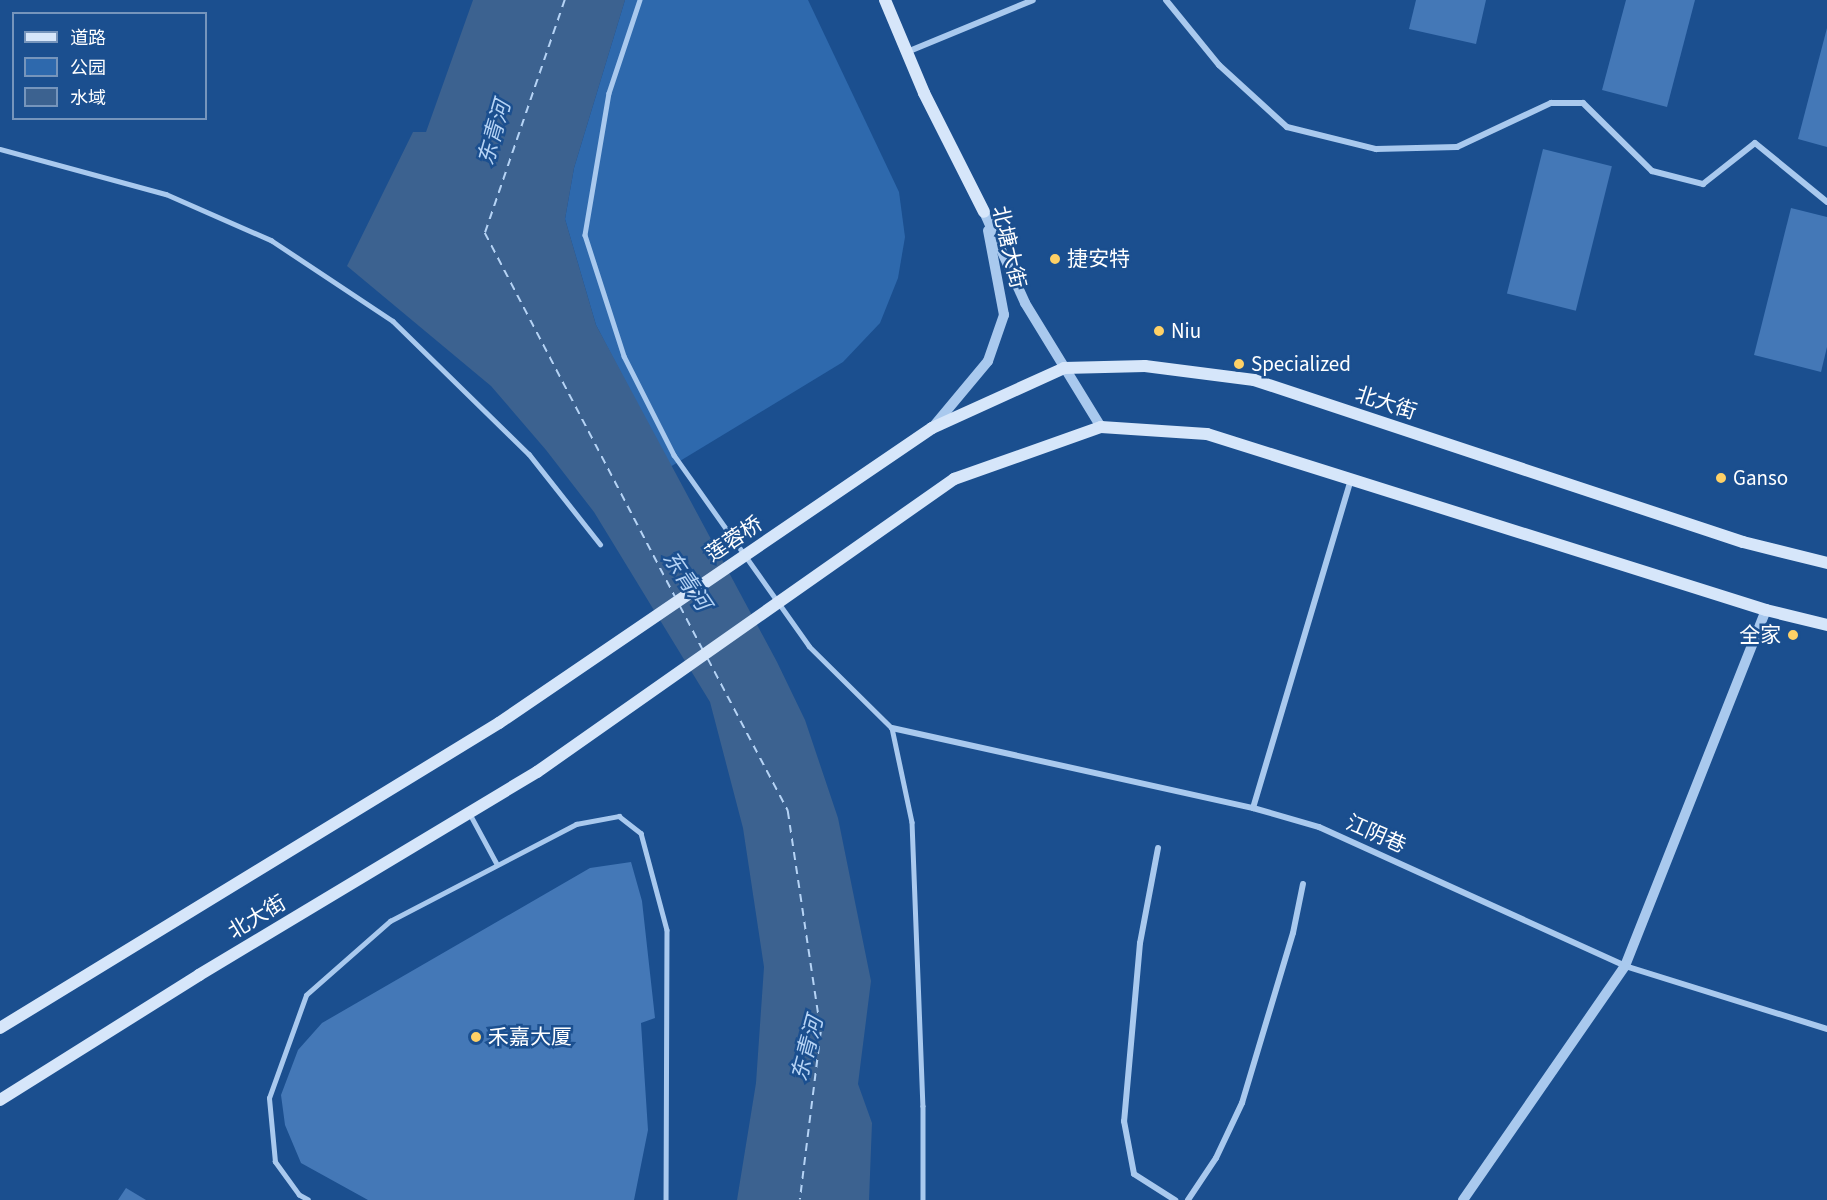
<!DOCTYPE html>
<html>
<head>
<meta charset="utf-8">
<style>
  body { margin:0 }
  #map { position:relative; width:1827px; height:1200px; overflow:hidden; background:#1b4f8f; font-family:"Source Sans 3","Noto Sans SC",sans-serif }
  div>[style] { position:absolute }
  [style*='--x'] { left:calc(var(--x)*1px); top:calc(var(--y)*1px); width:calc(var(--w)*1px); rotate:calc(var(--a)*1deg) }
  .green>* { inset:0; background:#2e69ad }
  .water>* { inset:0; background:#3c6290 }
  .ferry>* { height:1.5px; margin-top:-0.75px; transform-origin:0; background:repeating-linear-gradient(90deg,#b5d3f5 0 8px,transparent 0 14px) }
  .building>* { inset:0; background:#4478b7; transform-origin:0 0 }
  .service>* { height:4.5px; margin:-2.25px; padding:0 2.25px; transform-origin:2.25px; border-radius:2.25px; background:#a9c9ee }
  .minor>* { height:6px; margin:-3px; padding:0 3px; transform-origin:3px; border-radius:3px; background:#a9c9ee }
  .tertiary>* { height:10px; margin:-5px; padding:0 5px; transform-origin:5px; border-radius:5px; background:#a9c9ee }
  .secondary>* { height:12px; margin:-6px; padding:0 6px; transform-origin:6px; border-radius:6px; background:#d6e6fa }
  .secondary-bridge>* { height:12px; margin:-6px; padding:0 6px; transform-origin:6px; border-radius:6px; background:#d6e6fa }
  .dots>* { width:16px; height:16px; translate:-50% -50%; box-sizing:border-box; border:3px solid #1b4f8f; border-radius:50% }
  span { translate:-50% -50%; white-space:nowrap; text-align:center; line-height:1.15; -webkit-text-stroke:5px #1b4f8f; paint-order:stroke }
  .street-label { font-size:21px; color:#fff }
  .poi-label { font-size:21px; color:#fff }
  .left { translate:0 -50%; text-align:left }
  .right { translate:-100% -50%; text-align:right }
  .water-label { font-size:22px; color:#b5d3f5; font-style:italic }
  .legend { position:absolute; left:12px; top:12px; width:195px; height:108px; box-sizing:border-box; background:#1b4f8f; border:2px solid #7695bc; margin:0; padding:8px 10px; list-style:none; font-size:18px; color:#fff }
  .legend li { display:flex; align-items:center; gap:12px; height:30px }
  .legend b { width:30px; border:2px solid #7695bc }
</style>
</head>
<body>
<div id="map">
  <div class="green">
    <div style="clip-path:polygon(625px 0,808px 0,899px 192px,905px 237px,898px 278px,880px 323px,843px 362px,670px 467px,596px 325px,565px 219px,574px 168px)"></div>
  </div>
  <div class="water">
    <div style="clip-path:polygon(473px 0,625px 0,574px 168px,565px 219px,596px 325px,777px 662px,805px 720px,838px 818px,871px 981px,858px 1084px,872px 1123px,869px 1200px,737px 1200px,756px 1083px,764px 967px,743px 828px,710px 702px,594px 512px,546px 450px,491px 386px,347px 266px,413px 132px,426px 132px)"></div>
  </div>
  <div class="ferry">
    <div style="--x:565;--y:0;--w:246;--a:108.9"></div>
    <div style="--x:485;--y:233;--w:410;--a:62.4"></div>
    <div style="--x:680;--y:606;--w:50;--a:62.4"></div>
    <div style="--x:708;--y:659;--w:172;--a:62.2"></div>
    <div style="--x:788;--y:811;--w:223;--a:81.5"></div>
    <div style="--x:821;--y:1032;--w:169;--a:97.1"></div>
  </div>
  <div class="building">
    <div style="clip-path:polygon(1416px 0,1486px 0,1476px 44px,1409px 29px)"></div>
    <div style="clip-path:polygon(1626px 0,1695px 0,1667px 107px,1602px 90px)"></div>
    <div style="clip-path:polygon(1827px 28px,1827px 147px,1798px 139px)"></div>
    <div style="left:1543px;top:149px;width:71px;height:149px;rotate:14deg"></div>
    <div style="clip-path:polygon(1791px 208px,1827px 217px,1827px 347px,1821px 372px,1754px 355px)"></div>
    <div style="clip-path:polygon(631px 862px,642px 901px,655px 1018px,641px 1023px,648px 1130px,634px 1200px,368px 1200px,301px 1163px,285px 1125px,281px 1095px,298px 1050px,322px 1023px,590px 868px)"></div>
    <div style="clip-path:polygon(126px 1188px,146px 1200px,118px 1200px)"></div>
  </div>
  <div class="service">
    <div style="--x:640;--y:0;--w:98;--a:108.4"></div>
    <div style="--x:609;--y:93;--w:144;--a:99.6"></div>
    <div style="--x:585;--y:235;--w:127;--a:72.1"></div>
    <div style="--x:624;--y:356;--w:111;--a:63.2"></div>
    <div style="--x:674;--y:455;--w:234;--a:54.7"></div>
    <div style="--x:809;--y:646;--w:117;--a:44.7"></div>
    <div style="--x:892;--y:728;--w:96;--a:78"></div>
    <div style="--x:912;--y:822;--w:284;--a:87.8"></div>
    <div style="--x:923;--y:1106;--w:94;--a:90"></div>
    <div style="--x:0;--y:149;--w:172;--a:15.2"></div>
    <div style="--x:166;--y:194;--w:115;--a:23.7"></div>
    <div style="--x:271;--y:240;--w:146;--a:33.6"></div>
    <div style="--x:393;--y:321;--w:190;--a:44.4"></div>
    <div style="--x:529;--y:454;--w:115;--a:51.7"></div>
    <div style="--x:470;--y:814;--w:57;--a:61.6"></div>
    <div style="--x:308;--y:1200;--w:10;--a:-151"></div>
    <div style="--x:299;--y:1195;--w:41;--a:-126"></div>
    <div style="--x:275;--y:1162;--w:64;--a:-95.4"></div>
    <div style="--x:269;--y:1098;--w:109;--a:-70.2"></div>
    <div style="--x:306;--y:995;--w:112;--a:-41.4"></div>
    <div style="--x:390;--y:921;--w:210;--a:-27.5"></div>
    <div style="--x:576;--y:824;--w:44;--a:-10.5"></div>
    <div style="--x:619;--y:816;--w:28;--a:38"></div>
    <div style="--x:641;--y:833;--w:100;--a:75"></div>
    <div style="--x:667;--y:930;--w:270;--a:90.2"></div>
  </div>
  <div class="minor">
    <div style="--x:1166;--y:0;--w:84;--a:50.8"></div>
    <div style="--x:1219;--y:65;--w:92;--a:42.4"></div>
    <div style="--x:1287;--y:127;--w:92;--a:13.9"></div>
    <div style="--x:1376;--y:149;--w:81;--a:-1.4"></div>
    <div style="--x:1457;--y:147;--w:104;--a:-25.1"></div>
    <div style="--x:1551;--y:103;--w:32;--a:0"></div>
    <div style="--x:1583;--y:103;--w:97;--a:44.6"></div>
    <div style="--x:1652;--y:171;--w:53;--a:14.3"></div>
    <div style="--x:1703;--y:184;--w:66;--a:-38.3"></div>
    <div style="--x:1755;--y:143;--w:93;--a:39.3"></div>
    <div style="--x:907;--y:52;--w:136;--a:-22.4"></div>
    <div style="--x:892;--y:728;--w:370;--a:12.5"></div>
    <div style="--x:1253;--y:808;--w:69;--a:16.1"></div>
    <div style="--x:1319;--y:827;--w:336;--a:24.4"></div>
    <div style="--x:1625;--y:966;--w:212;--a:17.3"></div>
    <div style="--x:1253;--y:808;--w:342;--a:-73.4"></div>
    <div style="--x:1158;--y:848;--w:97;--a:100.7"></div>
    <div style="--x:1140;--y:943;--w:179;--a:95.1"></div>
    <div style="--x:1124;--y:1121;--w:54;--a:79.3"></div>
    <div style="--x:1134;--y:1174;--w:49;--a:32.4"></div>
    <div style="--x:1188;--y:1200;--w:50;--a:-56.3"></div>
    <div style="--x:1216;--y:1158;--w:61;--a:-64.7"></div>
    <div style="--x:1242;--y:1103;--w:177;--a:-73.3"></div>
    <div style="--x:1293;--y:933;--w:50;--a:-78.5"></div>
  </div>
  <div class="tertiary">
    <div style="--x:984;--y:212;--w:100;--a:65.7"></div>
    <div style="--x:1025;--y:303;--w:145;--a:58.5"></div>
    <div style="--x:933;--y:427;--w:86;--a:-50.2"></div>
    <div style="--x:988;--y:361;--w:49;--a:-70.8"></div>
    <div style="--x:1004;--y:315;--w:86;--a:-100.7"></div>
    <div style="--x:1463;--y:1200;--w:285;--a:-55.3"></div>
    <div style="--x:1625;--y:966;--w:383;--a:-68.4"></div>
  </div>
  <div class="secondary">
    <div style="--x:885;--y:0;--w:101;--a:67.2"></div>
    <div style="--x:924;--y:93;--w:133;--a:63.2"></div>
    <div style="--x:932;--y:428;--w:145;--a:-24.4"></div>
    <div style="--x:1064;--y:368;--w:81;--a:-1.4"></div>
    <div style="--x:1145;--y:366;--w:110;--a:7.3"></div>
    <div style="--x:1254;--y:380;--w:515;--a:18.33"></div>
    <div style="--x:1743;--y:542;--w:87;--a:14"></div>
    <div style="--x:954;--y:479;--w:156;--a:-19.5"></div>
    <div style="--x:1101;--y:427;--w:106;--a:3.8"></div>
    <div style="--x:1207;--y:434;--w:586;--a:17.48"></div>
    <div style="--x:1766;--y:610;--w:63;--a:13.8"></div>
    <div style="--x:0;--y:1028;--w:585;--a:-31.43"></div>
    <div style="--x:0;--y:1100;--w:235;--a:-32.1"></div>
    <div style="--x:199;--y:975;--w:394;--a:-31"></div>
  </div>
  <div class="secondary-bridge">
    <div style="--x:499;--y:723;--w:524;--a:-34.27"></div>
    <div style="--x:537;--y:772;--w:510;--a:-35.09"></div>
  </div>
  <div class="dots">
    <div style="left:1055px;top:259px;background:#ffd166"></div>
    <div style="left:1159px;top:331px;background:#ffd166"></div>
    <div style="left:1239px;top:364px;background:#ffd166"></div>
    <div style="left:1721px;top:478px;background:#ffd166"></div>
    <div style="left:1793px;top:635px;background:#ffd166"></div>
    <div style="left:476px;top:1037px;background:#ffd166"></div>
  </div>
  <div class="street-label">
    <span style="left:1009px;top:247px;rotate:77deg">北塘大街</span>
    <span style="left:1386px;top:403px;rotate:18deg">北大街</span>
    <span style="left:734px;top:539px;rotate:-34deg">莲蓉桥</span>
    <span style="left:1376px;top:834px;rotate:24deg">江阴巷</span>
    <span style="left:257px;top:917px;rotate:-31deg">北大街</span>
  </div>
  <div class="poi-label">
    <span class="left" style="left:1067px;top:259px">捷安特</span>
    <span class="left" style="left:1171px;top:331px">Niu</span>
    <span class="left" style="left:1251px;top:364px">Specialized</span>
    <span class="left" style="left:1733px;top:478px">Ganso</span>
    <span class="right" style="left:1781px;top:635px">全家</span>
    <span class="left" style="left:488px;top:1037px">禾嘉大厦</span>
  </div>
  <div class="water-label">
    <span style="left:495px;top:133px;rotate:-74deg">东青河</span>
    <span style="left:686px;top:581px;rotate:56deg">东青河</span>
    <span style="left:808px;top:1049px;rotate:-75deg">东青河</span>
  </div>
  <ul class="legend">
  <li><b style="height:8px;background:#d6e6fa"></b>道路</li>
  <li><b style="height:16px;background:#2e69ad"></b>公园</li>
  <li><b style="height:16px;background:#3c6290"></b>水域</li>
  </ul>
</div>
</body>
</html>
